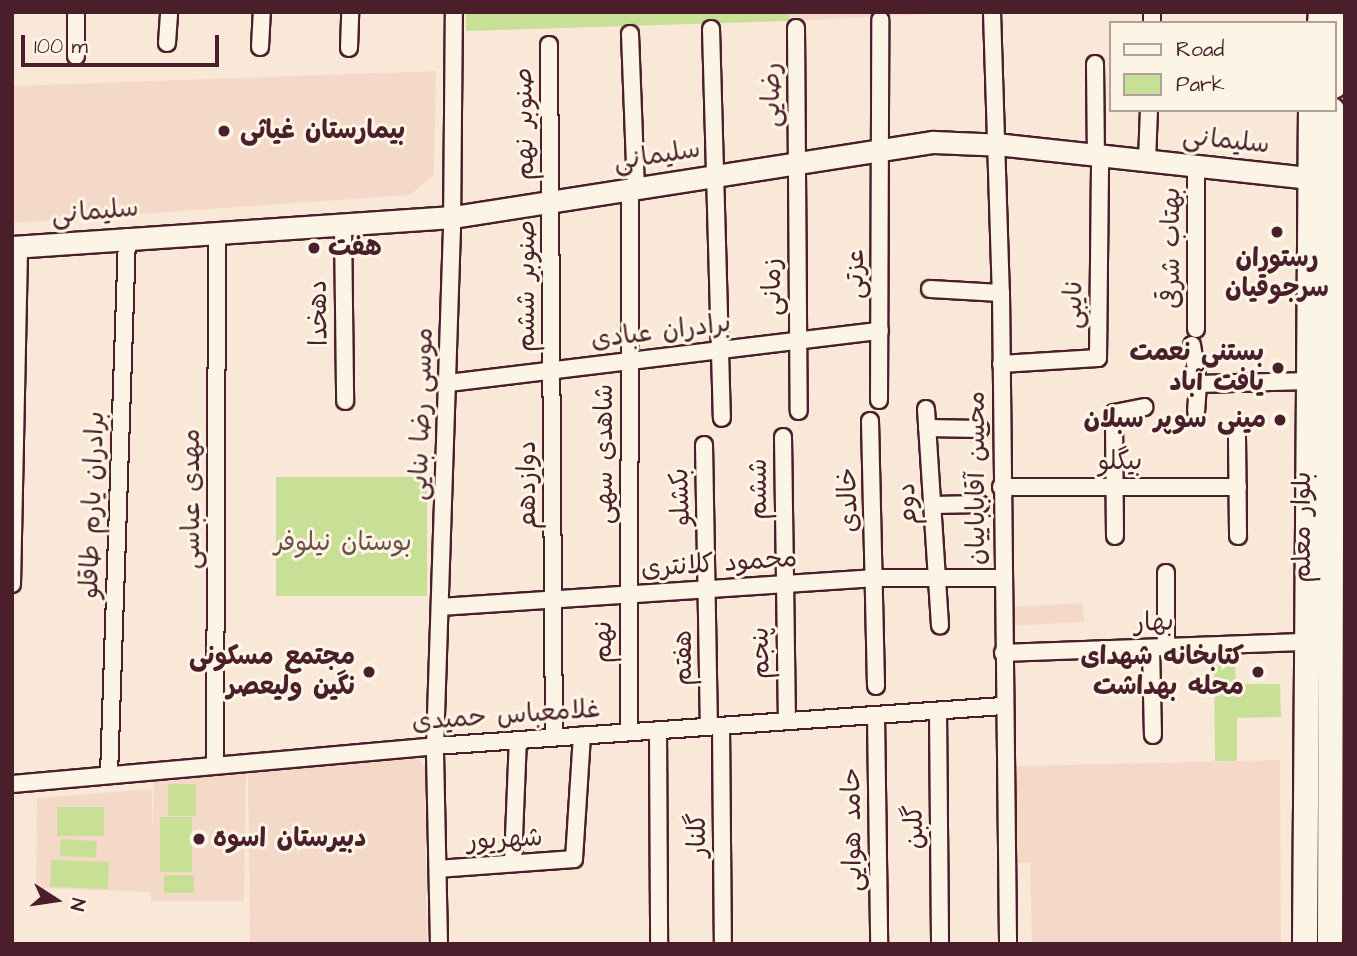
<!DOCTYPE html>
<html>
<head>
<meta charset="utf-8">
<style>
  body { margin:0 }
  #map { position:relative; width:1357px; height:956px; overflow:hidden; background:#f9e8d8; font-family:"Architects Daughter","Playpen Sans Arabic",sans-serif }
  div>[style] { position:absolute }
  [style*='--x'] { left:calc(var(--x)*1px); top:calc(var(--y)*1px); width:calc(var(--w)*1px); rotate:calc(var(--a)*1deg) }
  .built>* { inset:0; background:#f5d9c8; transform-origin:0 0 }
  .green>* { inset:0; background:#c8e096; transform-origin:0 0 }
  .roads { filter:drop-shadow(2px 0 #4a1f2b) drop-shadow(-2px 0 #4a1f2b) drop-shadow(0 2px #4a1f2b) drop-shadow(0 -2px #4a1f2b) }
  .street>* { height:16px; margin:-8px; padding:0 8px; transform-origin:8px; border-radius:8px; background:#fcf5e5 }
  .secondary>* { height:21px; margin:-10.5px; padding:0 10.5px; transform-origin:10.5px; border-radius:10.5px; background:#fcf5e5 }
  .primary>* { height:24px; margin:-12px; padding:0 12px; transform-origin:12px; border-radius:12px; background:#fcf5e5 }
  .dots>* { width:19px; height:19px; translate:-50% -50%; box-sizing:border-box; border:4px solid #fcf5e5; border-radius:50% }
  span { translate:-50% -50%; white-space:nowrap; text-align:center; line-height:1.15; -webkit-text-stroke:6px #fcf5e5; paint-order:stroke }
  .street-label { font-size:26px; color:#4a1f2b }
  .poi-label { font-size:26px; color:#4a1f2b; font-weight:700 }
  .left { translate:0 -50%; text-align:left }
  .right { translate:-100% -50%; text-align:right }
  .park-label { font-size:26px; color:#6a4f46 }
  .frame { position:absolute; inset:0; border:14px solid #4a1f2b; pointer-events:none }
  .legend { position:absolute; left:1109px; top:21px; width:228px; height:91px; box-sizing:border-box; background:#fcf5e5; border:2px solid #b59f9b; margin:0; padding:9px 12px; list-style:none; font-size:21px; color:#4a1f2b }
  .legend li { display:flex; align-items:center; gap:14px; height:35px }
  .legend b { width:35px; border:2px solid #b59f9b }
  .north { position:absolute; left:21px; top:865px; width:70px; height:70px; -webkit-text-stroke:5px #fcf5e5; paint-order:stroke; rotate:102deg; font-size:19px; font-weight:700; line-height:28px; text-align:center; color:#4a1f2b }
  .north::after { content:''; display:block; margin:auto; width:24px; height:32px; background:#4a1f2b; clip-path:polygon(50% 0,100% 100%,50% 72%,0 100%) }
  .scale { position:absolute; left:21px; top:35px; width:198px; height:32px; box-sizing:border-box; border:4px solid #4a1f2b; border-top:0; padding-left:9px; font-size:21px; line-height:24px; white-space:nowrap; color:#4a1f2b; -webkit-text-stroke:5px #fcf5e5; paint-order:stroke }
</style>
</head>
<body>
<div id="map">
  <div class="built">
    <div style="clip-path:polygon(789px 12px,972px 12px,789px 21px)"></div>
    <div style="clip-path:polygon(436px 71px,434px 175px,410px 195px,12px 223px,12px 86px)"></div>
    <div style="left:1083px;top:603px;width:19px;height:73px;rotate:87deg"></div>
    <div style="clip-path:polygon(412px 753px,425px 767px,427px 944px,250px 944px,248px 772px)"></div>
    <div style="clip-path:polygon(1280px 760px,1281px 944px,1032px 944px,1030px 863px,1016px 863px,1013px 766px)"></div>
    <div style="clip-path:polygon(246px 772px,244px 901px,151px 901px,151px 892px,36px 888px,37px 798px,152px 789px,152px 841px,154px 778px)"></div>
  </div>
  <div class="green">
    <div style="clip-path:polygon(466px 12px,789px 12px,789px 21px,466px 31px)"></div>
    <div style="left:427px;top:477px;width:119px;height:151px;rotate:90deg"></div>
    <div style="clip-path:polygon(1235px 662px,1236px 684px,1280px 684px,1281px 717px,1237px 718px,1237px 761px,1215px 761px,1214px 663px)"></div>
    <div style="left:168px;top:784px;width:28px;height:32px"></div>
    <div style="left:57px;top:807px;width:47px;height:29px"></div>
    <div style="left:160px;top:817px;width:32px;height:55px"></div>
    <div style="left:61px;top:839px;width:36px;height:17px;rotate:3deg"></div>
    <div style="left:51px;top:860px;width:58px;height:27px;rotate:2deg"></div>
    <div style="left:164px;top:875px;width:30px;height:18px"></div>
  </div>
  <div class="roads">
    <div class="street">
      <div style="--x:76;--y:12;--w:44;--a:90"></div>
      <div style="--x:992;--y:12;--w:281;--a:88.2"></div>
      <div style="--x:1001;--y:293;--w:651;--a:89.38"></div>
      <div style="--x:1152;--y:23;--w:11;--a:-90"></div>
      <div style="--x:796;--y:28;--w:383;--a:89.6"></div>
      <div style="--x:711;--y:29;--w:389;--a:88.4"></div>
      <div style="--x:630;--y:34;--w:154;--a:87.8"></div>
      <div style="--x:167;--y:43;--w:31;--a:-86"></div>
      <div style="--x:549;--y:45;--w:692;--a:89.59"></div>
      <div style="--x:260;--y:47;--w:35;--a:-87"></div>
      <div style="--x:349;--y:48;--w:36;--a:-88"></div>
      <div style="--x:1095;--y:64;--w:92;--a:89.4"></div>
      <div style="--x:1147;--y:161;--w:51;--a:-87.8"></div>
      <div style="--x:1196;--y:166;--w:163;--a:90"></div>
      <div style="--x:343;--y:225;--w:176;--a:89.3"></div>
      <div style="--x:930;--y:289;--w:71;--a:3.2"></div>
      <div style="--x:1192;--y:345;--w:39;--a:81"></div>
      <div style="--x:1198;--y:384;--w:27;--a:94"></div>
      <div style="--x:1001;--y:364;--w:97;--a:-3.5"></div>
      <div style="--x:1098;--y:358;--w:202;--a:-89.4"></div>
      <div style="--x:448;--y:383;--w:435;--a:-6.9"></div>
      <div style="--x:1198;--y:384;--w:111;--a:-1.5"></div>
      <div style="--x:879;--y:400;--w:380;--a:-89.8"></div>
      <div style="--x:926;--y:409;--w:217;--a:86.3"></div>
      <div style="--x:870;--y:421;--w:265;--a:88.7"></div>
      <div style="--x:927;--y:428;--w:53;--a:1.1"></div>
      <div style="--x:1237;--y:436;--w:100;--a:89.4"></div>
      <div style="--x:783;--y:437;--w:284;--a:89.2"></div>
      <div style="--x:704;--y:445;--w:282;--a:89"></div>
      <div style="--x:1001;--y:487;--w:237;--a:0"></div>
      <div style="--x:933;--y:505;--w:47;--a:-1.2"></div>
      <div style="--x:1115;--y:536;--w:123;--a:-90.5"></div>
      <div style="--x:1114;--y:413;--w:31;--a:-11"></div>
      <div style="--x:1166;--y:573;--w:74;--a:90"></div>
      <div style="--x:12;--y:584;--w:338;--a:-88.8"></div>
      <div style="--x:440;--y:607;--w:437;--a:-3.8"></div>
      <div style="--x:876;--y:578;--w:125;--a:0"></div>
      <div style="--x:1151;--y:648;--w:87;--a:88.7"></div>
      <div style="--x:1003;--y:653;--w:305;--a:-2.1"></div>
      <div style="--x:938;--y:711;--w:233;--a:89.5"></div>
      <div style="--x:876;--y:715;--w:229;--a:89.2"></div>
      <div style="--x:721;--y:726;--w:218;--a:89.5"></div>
      <div style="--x:658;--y:730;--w:214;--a:89.7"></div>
      <div style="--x:629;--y:732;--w:543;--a:-89.89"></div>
      <div style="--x:215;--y:765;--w:532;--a:-89.78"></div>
      <div style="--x:109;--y:775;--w:538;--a:-88.08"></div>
      <div style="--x:12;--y:784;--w:425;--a:-5.1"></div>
      <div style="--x:435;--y:746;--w:569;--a:-4.03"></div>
      <div style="--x:513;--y:862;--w:122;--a:-87.7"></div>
      <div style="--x:438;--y:869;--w:136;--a:-4.2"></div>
      <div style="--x:574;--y:859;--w:124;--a:-86.3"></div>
      <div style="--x:439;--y:944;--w:198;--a:-91.2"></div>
      <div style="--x:435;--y:746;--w:517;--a:-88.12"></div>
      <div style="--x:452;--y:229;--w:217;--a:-89.5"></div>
    </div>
    <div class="secondary">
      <div style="--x:12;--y:247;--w:442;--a:-3.9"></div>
      <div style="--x:453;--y:217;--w:486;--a:-8.9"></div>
      <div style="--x:933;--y:142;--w:72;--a:2.4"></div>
      <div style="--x:1005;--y:145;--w:306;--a:6.2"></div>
    </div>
    <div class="primary">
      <div style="--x:1320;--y:23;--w:11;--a:-85"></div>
      <div style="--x:1334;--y:86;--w:74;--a:-83.8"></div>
      <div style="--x:1305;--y:944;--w:834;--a:-89.59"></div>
      <div style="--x:1330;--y:944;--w:834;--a:-89.86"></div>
    </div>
  </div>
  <div class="dots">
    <div style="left:224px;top:131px;background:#4a1f2b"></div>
    <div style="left:1277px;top:232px;background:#4a1f2b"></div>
    <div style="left:314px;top:248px;background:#4a1f2b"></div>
    <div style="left:1278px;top:368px;background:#4a1f2b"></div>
    <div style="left:1280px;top:420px;background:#4a1f2b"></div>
    <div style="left:369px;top:672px;background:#4a1f2b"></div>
    <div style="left:1258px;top:672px;background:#4a1f2b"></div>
    <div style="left:199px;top:839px;background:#4a1f2b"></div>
  </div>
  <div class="street-label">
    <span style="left:772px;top:95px;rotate:-90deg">رضایی</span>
    <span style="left:525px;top:124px;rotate:-91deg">صنوبر نهم</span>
    <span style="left:1226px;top:141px;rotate:6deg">سلیمانی</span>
    <span style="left:657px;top:156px;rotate:-9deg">سلیمانی</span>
    <span style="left:95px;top:212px;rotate:-5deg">سلیمانی</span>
    <span style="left:1172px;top:248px;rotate:-90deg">بهتاب شرقی</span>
    <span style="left:856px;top:274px;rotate:-90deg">عزتی</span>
    <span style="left:527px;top:286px;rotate:-90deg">صنوبر ششم</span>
    <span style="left:773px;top:287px;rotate:-91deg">زمانی</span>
    <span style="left:1074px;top:305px;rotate:-89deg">نایبی</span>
    <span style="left:319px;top:313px;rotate:-91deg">دهخدا</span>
    <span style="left:661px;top:332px;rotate:-7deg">برادران عبادی</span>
    <span style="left:422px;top:414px;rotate:-88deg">موسی رضا بنایی</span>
    <span style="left:605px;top:454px;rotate:-90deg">شاهدی سهی</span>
    <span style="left:1120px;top:462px">بیگلو</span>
    <span style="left:977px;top:478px;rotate:-90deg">محسن آقاباباییان</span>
    <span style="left:528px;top:485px;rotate:-90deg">دوازدهم</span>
    <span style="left:759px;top:489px;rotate:-90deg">ششم</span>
    <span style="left:681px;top:497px;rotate:-92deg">بکشلو</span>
    <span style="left:192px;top:499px;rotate:-90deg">مهدی عباسی</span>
    <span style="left:849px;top:500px;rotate:-92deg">خالدی</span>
    <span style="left:908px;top:504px;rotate:-93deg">دوم</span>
    <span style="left:93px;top:505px;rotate:-88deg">برادران یارم طاقلو</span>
    <span style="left:1303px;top:527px;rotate:-90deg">بلوار معلم</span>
    <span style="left:719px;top:564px;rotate:-4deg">محمود کلانتری</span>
    <span style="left:1154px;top:623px;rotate:-2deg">بهار</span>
    <span style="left:604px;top:642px;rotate:-90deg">نهم</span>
    <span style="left:761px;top:653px;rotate:-91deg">پنجم</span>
    <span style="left:684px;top:658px;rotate:-90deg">هفتم</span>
    <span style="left:506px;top:716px;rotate:-4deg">غلامعباس حمیدی</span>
    <span style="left:915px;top:827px;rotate:-91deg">گلبن</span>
    <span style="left:853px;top:830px;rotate:-91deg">حامد هوایی</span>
    <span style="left:698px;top:835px;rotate:-90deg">گلنار</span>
    <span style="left:505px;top:840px;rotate:-3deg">شهریور</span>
  </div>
  <div class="poi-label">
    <span class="left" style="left:240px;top:131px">بیمارستان غیاثی</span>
    <span class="left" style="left:328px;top:248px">هفت</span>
    <span style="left:1277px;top:274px">رستوران<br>سرجوقیان</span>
    <span class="right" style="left:1264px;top:368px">بستنی نعمت<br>یافت آباد</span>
    <span class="right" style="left:1266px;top:420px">مینی سوپر سبلان</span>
    <span class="right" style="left:355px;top:672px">مجتمع مسکونی<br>نگین ولیعصر</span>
    <span class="right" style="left:1244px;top:672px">کتابخانه شهدای<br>محله بهداشت</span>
    <span class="left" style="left:213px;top:839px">دبیرستان اسوه</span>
  </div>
  <div class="park-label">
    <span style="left:343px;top:543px">بوستان نیلوفر</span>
  </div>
  <div class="frame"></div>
  <ul class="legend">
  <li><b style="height:9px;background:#fcf5e5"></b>Road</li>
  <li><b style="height:19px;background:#c8e096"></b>Park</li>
  </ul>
  <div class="north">N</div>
  <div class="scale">100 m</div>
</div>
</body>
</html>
